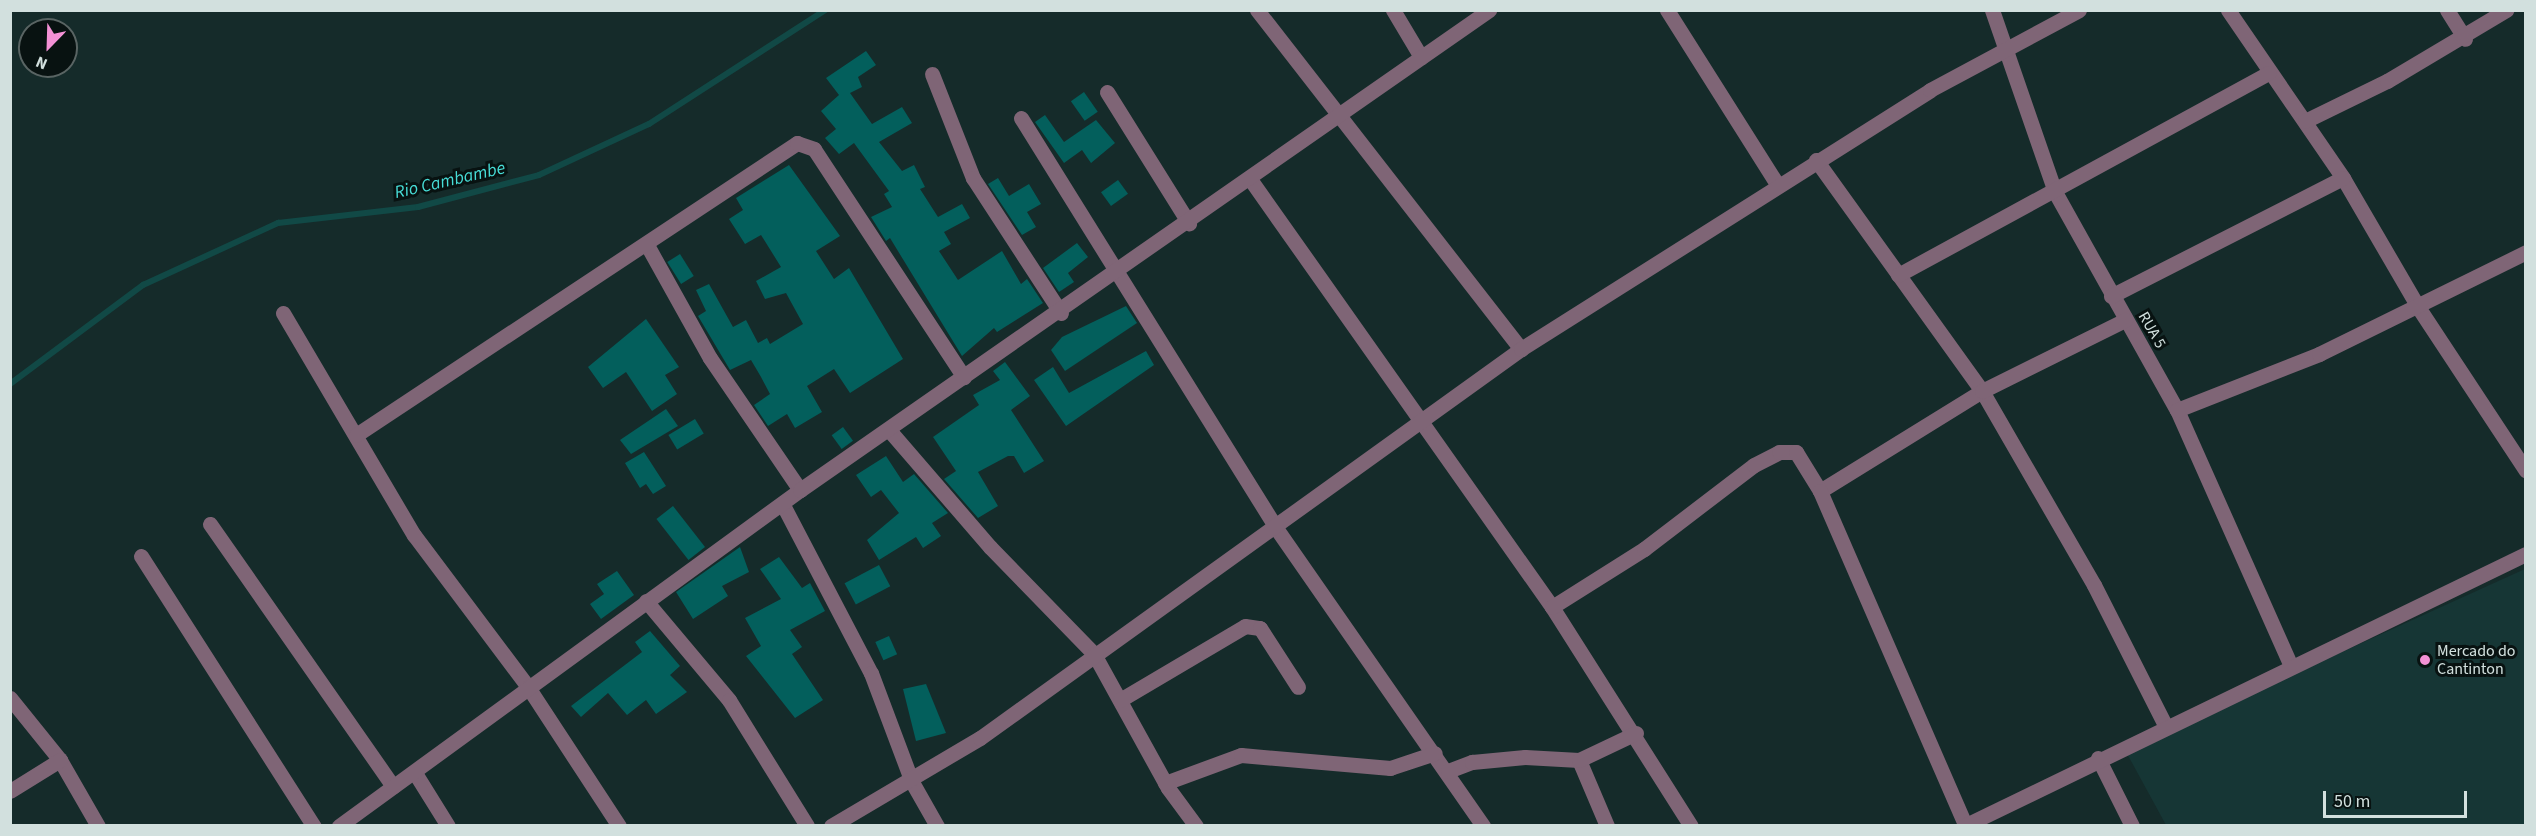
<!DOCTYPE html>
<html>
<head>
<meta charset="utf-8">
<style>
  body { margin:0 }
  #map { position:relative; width:2536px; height:836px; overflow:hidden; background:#152b2a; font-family:"Source Sans 3",sans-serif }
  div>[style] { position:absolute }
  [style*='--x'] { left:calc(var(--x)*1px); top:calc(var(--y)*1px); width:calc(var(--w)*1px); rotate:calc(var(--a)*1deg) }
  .built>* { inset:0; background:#163635 }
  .stream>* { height:6px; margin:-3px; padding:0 3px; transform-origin:3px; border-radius:3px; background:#114946 }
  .building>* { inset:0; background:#035f5c; transform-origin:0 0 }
  .minor>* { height:15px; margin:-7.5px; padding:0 7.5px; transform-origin:7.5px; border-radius:7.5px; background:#7f6576 }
  .dots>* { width:16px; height:16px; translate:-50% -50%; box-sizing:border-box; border:3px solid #081211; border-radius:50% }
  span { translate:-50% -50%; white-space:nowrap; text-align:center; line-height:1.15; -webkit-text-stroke:6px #081211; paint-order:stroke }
  .street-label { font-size:16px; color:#d2e0de }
  .poi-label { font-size:16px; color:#d2e0de }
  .left { translate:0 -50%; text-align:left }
  .water-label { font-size:18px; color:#47ddd7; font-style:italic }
  .frame { position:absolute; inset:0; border:12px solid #d2e0de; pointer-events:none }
  .north { position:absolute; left:18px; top:18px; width:60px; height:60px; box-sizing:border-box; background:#081211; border:2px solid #596463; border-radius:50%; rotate:203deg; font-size:16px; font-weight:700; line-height:24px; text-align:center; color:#d2e0de }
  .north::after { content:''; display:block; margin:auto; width:21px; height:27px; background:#f391d5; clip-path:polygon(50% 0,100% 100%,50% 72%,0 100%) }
  .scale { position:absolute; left:2323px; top:791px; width:144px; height:27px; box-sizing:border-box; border:3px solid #d2e0de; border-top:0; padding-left:8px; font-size:18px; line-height:21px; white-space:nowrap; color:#d2e0de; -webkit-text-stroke:4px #081211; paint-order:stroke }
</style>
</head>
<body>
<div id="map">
  <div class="built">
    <div style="clip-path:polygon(2525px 569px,2525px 825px,2166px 825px,2125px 750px)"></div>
  </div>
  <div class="stream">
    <div style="--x:10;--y:384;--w:166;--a:-36.7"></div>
    <div style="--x:143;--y:285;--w:149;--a:-24.7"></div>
    <div style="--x:278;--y:223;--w:141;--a:-6.5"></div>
    <div style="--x:418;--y:207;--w:125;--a:-14.8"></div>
    <div style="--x:539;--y:175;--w:121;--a:-24.9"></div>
    <div style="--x:649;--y:124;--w:210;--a:-32.9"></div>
  </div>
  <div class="building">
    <div style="clip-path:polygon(866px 51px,876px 65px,858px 77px,862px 87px,850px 93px,872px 124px,902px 107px,912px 123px,879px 142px,902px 171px,914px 165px,925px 187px,920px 189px,938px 217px,962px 204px,970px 218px,944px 232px,951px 244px,939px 251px,958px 280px,1002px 251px,1021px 284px,1027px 279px,1043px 303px,997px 332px,994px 328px,962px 356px,890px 238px,886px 241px,871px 217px,892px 207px,884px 194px,889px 191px,854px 143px,839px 154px,825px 138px,836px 129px,821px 111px,839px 95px,826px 78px)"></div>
    <div style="left:1084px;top:92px;width:24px;height:16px;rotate:55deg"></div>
    <div style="clip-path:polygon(1045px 115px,1064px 142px,1096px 120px,1115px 143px,1091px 163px,1082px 150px,1064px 163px,1035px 122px)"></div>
    <div style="clip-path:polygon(789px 165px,840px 236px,816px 251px,834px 279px,849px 268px,903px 359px,850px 393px,834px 369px,807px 386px,822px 412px,795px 428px,787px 414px,768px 426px,754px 405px,770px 394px,761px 377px,751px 360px,730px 370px,698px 316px,706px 311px,696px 290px,709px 284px,733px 327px,746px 320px,758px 343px,767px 338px,770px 344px,803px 324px,786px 293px,765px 299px,756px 281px,781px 267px,761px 235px,745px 244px,729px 219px,743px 210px,736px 198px)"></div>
    <div style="clip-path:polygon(998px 178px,1009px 196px,1029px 184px,1041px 204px,1027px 212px,1036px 227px,1022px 235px,988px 184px)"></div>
    <div style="left:1118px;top:180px;width:17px;height:21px;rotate:54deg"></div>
    <div style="clip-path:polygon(1077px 243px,1088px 257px,1068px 273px,1074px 282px,1059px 292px,1043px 268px)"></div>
    <div style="left:680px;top:254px;width:26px;height:15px;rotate:58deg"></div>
    <div style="clip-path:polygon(1126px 306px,1137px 323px,1065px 371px,1051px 350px,1062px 337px)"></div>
    <div style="clip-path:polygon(646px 319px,679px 367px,665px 375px,677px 394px,652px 411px,626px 372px,603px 388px,588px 367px)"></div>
    <div style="clip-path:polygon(1146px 351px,1154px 365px,1066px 426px,1034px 380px,1053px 367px,1069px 393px)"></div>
    <div style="clip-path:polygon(1005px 362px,1030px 396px,1011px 410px,1044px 461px,1024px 473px,1014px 456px,1008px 456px,978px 472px,998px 506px,978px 518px,944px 479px,956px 471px,933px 437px,979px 405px,973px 395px,1000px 380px,993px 371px)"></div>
    <div style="clip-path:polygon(666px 409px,678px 426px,631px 454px,620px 440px)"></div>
    <div style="left:695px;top:419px;width:17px;height:31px;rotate:59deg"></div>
    <div style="left:843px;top:427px;width:17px;height:14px;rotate:54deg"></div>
    <div style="clip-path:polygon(644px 452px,666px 486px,653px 494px,646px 484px,640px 488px,625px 463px)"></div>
    <div style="clip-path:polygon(886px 456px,903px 482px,914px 474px,948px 513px,932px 523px,941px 536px,923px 548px,916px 537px,879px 560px,867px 540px,899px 513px,881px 490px,871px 497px,856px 475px)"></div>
    <div style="left:673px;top:506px;width:52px;height:21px;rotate:52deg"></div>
    <div style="clip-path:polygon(740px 547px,749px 572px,722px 586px,728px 596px,693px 619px,676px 592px)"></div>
    <div style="clip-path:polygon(779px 557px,802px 588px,810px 583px,825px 611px,790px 630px,802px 647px,792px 654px,823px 700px,795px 718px,746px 656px,761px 646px,745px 618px,781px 599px,760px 569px)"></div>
    <div style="left:879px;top:565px;width:24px;height:39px;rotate:62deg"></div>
    <div style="clip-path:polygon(617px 571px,634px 595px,601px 619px,590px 604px,604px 594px,597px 584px)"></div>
    <div style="clip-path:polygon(650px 631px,680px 666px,670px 675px,687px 692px,656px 714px,646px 700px,627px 715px,608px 693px,581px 717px,571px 706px,642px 652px,635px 642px)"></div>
    <div style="left:889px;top:636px;width:20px;height:15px;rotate:66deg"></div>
    <div style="clip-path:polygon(926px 684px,946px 733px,916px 741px,903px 689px)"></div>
  </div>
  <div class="minor">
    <div style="--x:1257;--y:10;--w:430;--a:52.1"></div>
    <div style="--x:1393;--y:10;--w:55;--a:59.2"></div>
    <div style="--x:1667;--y:10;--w:206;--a:57.7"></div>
    <div style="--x:1992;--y:10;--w:193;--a:70.9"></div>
    <div style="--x:2055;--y:192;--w:250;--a:60.8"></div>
    <div style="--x:2177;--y:410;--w:278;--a:66"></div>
    <div style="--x:2228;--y:10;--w:204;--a:55.6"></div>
    <div style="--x:2343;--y:178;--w:149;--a:59.8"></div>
    <div style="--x:2418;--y:307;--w:196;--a:56.6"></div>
    <div style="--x:2447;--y:10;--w:34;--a:58"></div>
    <div style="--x:932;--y:74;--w:112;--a:68.5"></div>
    <div style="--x:973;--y:178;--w:161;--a:56.9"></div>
    <div style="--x:1107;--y:92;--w:155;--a:58"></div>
    <div style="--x:1021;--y:118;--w:483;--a:58.1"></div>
    <div style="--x:1276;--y:528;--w:363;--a:55.2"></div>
    <div style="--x:2305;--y:121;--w:91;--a:-26"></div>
    <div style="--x:2387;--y:81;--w:139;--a:-30.8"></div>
    <div style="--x:1816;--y:160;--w:284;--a:54.3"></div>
    <div style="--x:1982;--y:391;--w:224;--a:60"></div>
    <div style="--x:2094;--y:585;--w:157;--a:63.1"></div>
    <div style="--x:1250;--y:179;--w:524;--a:54.79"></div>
    <div style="--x:1552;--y:607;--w:259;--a:57.6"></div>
    <div style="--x:647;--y:245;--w:129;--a:60.9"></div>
    <div style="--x:710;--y:358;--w:160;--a:55.7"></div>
    <div style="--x:1898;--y:275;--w:422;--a:-28.6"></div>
    <div style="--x:2111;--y:296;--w:260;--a:-27"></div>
    <div style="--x:283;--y:313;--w:258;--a:59.5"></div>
    <div style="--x:414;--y:535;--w:190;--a:53.1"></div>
    <div style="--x:528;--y:687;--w:166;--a:56.8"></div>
    <div style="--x:2177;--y:410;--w:153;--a:-21.5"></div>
    <div style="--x:2319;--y:354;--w:231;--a:-26.2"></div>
    <div style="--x:889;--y:430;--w:155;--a:49.2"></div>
    <div style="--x:990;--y:547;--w:149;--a:45.8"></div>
    <div style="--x:1094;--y:654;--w:153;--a:61.1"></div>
    <div style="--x:1168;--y:788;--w:47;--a:53.6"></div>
    <div style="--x:356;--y:435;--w:529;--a:-33.51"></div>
    <div style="--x:797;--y:143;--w:18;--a:19"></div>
    <div style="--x:814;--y:149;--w:273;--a:56.7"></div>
    <div style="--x:1820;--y:491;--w:190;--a:-31.7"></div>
    <div style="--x:1982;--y:391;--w:160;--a:-26.4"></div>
    <div style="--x:783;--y:505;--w:190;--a:62.4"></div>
    <div style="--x:871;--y:673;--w:116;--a:69.4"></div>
    <div style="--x:912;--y:782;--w:51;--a:60.4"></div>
    <div style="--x:210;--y:524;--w:320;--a:55.1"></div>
    <div style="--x:141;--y:556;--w:321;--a:57.4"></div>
    <div style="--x:646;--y:601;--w:129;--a:50"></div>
    <div style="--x:729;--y:700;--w:148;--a:58.2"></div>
    <div style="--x:1552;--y:607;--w:109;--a:-32.2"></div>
    <div style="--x:1644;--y:549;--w:138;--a:-37.4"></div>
    <div style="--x:1754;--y:465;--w:28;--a:-27"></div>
    <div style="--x:1779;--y:452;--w:17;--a:0"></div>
    <div style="--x:1796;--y:452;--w:46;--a:58.4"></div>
    <div style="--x:1820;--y:491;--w:364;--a:66.5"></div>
    <div style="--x:10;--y:698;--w:80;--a:51.1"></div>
    <div style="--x:60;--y:760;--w:76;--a:60.1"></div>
    <div style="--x:1120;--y:700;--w:145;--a:-30.6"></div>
    <div style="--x:1245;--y:626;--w:15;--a:8"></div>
    <div style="--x:1260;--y:628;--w:70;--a:57.2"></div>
    <div style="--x:2098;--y:758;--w:76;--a:63.4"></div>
    <div style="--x:1579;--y:760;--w:72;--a:67"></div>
    <div style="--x:1448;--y:771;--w:26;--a:-21"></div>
    <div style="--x:1472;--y:762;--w:53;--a:-5.4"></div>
    <div style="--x:1525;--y:757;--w:54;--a:3.2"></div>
    <div style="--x:1579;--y:760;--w:63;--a:-25.3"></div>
    <div style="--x:415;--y:773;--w:62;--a:58.1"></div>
    <div style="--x:1165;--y:783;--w:81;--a:-20.2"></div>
    <div style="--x:1241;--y:755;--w:150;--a:5"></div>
    <div style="--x:1390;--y:768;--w:47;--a:-18.4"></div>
    <div style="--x:10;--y:791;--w:59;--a:-31.8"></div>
    <div style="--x:339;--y:826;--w:570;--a:-36.09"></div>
    <div style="--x:800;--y:490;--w:840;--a:-34.86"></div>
    <div style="--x:831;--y:826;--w:173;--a:-30.6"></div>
    <div style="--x:980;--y:738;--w:666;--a:-35.72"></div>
    <div style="--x:1521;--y:349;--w:484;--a:-32.3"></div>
    <div style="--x:1930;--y:90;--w:169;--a:-28.2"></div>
    <div style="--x:1964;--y:826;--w:624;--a:-25.83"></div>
  </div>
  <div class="dots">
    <div style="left:2425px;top:660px;background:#f391d5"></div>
  </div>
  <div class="street-label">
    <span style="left:2152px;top:330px;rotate:60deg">RUA 5</span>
  </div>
  <div class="poi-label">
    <span class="left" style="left:2437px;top:660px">Mercado do<br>Cantinton</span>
  </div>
  <div class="water-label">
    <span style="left:450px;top:181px;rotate:-13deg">Rio Cambambe</span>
  </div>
  <div class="frame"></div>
  <div class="north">N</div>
  <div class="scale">50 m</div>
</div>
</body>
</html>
